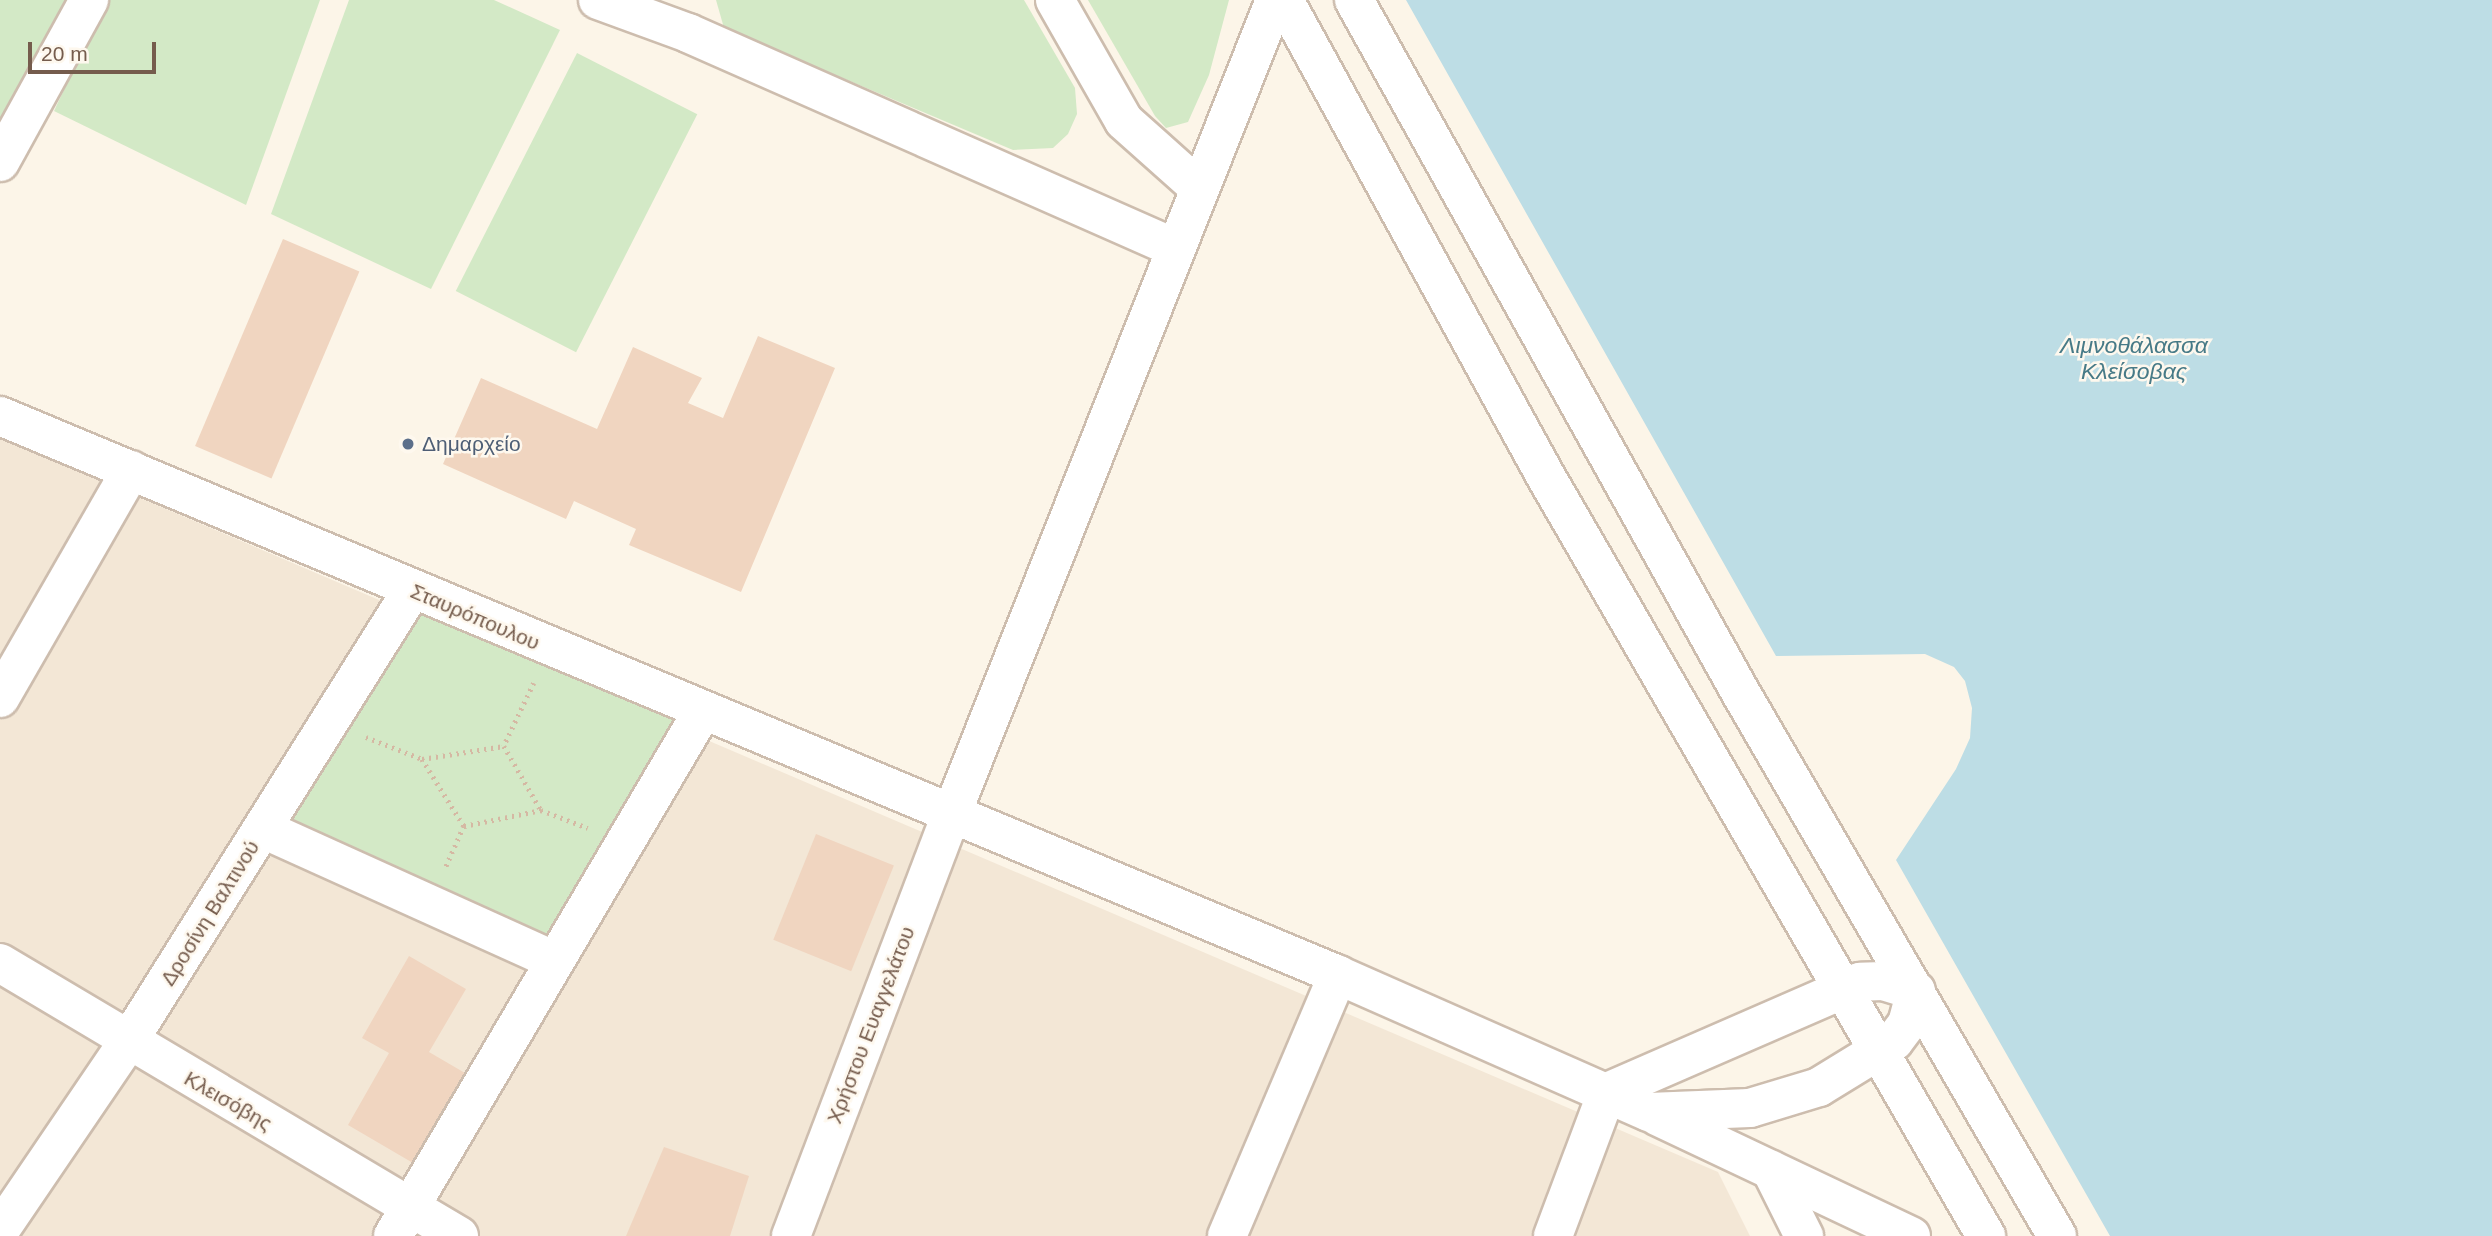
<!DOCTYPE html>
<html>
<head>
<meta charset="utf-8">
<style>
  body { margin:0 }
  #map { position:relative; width:2492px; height:1236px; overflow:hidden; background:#fcf5e8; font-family:Arial,sans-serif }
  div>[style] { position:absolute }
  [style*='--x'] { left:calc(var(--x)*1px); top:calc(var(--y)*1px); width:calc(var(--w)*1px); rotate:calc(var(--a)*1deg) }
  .residential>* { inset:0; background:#f3e7d6 }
  .green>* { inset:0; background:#d3e9c6; transform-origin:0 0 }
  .water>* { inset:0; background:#bddde5 }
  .building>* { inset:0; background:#f0d5c0; transform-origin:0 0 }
  .path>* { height:4.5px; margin-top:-2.25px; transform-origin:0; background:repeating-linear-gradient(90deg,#d5b8a3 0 2px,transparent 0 7px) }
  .roads { filter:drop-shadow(2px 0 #cdbdae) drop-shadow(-2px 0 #cdbdae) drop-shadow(0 2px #cdbdae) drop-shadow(0 -2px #cdbdae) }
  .street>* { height:38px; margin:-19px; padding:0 19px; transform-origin:19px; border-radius:19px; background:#fff }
  .secondary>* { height:38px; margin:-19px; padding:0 19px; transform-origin:19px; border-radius:19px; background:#fff }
  .dots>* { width:19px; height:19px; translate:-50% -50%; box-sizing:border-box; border:4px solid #fef8ee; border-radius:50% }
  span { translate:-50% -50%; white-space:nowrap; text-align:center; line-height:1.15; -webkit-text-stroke:5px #fef8ee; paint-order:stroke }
  .service-label { font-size:21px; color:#4e5e75 }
  .left { translate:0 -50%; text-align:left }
  .street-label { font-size:21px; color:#755c4d }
  .water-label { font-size:23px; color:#477a87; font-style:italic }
  .scale { position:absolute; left:28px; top:42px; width:128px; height:32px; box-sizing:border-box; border:4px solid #755c4d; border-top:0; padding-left:9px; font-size:21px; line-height:24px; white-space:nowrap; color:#755c4d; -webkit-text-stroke:5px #fef8ee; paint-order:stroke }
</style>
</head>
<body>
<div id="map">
  <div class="residential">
    <div style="clip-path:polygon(0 438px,1718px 1172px,1750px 1236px,0 1236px)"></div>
  </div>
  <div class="green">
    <div style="clip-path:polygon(0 0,68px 0,0 147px)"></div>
    <div style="clip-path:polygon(106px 0,320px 0,246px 205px,54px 111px)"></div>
    <div style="clip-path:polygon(349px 0,494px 0,560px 30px,431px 289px,271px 214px)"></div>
    <div style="clip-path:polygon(716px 0,1024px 0,1075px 88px,1077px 114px,1068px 134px,1053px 148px,1013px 150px,724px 28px)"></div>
    <div style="clip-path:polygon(1088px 0,1229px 0,1209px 75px,1188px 122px,1166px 128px,1155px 116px)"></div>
    <div style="left:577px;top:53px;width:135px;height:267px;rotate:27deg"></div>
    <div style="clip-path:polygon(412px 590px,702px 712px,555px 961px,263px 829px)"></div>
  </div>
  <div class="water">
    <div style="clip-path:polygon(1406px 0,2492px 0,2492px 1236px,2110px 1236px,1896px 860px,1956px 769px,1970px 738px,1972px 708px,1965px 681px,1954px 667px,1925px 654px,1776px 656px)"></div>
  </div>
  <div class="building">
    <div style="left:283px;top:239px;width:83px;height:225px;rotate:23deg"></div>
    <div style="clip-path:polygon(758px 336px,835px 368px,741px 592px,629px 545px,636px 529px,574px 501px,566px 519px,443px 464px,481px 378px,597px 429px,633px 347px,702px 378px,688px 403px,723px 418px)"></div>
    <div style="left:816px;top:834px;width:84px;height:114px;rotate:22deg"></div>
    <div style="clip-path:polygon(409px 956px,466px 989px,429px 1052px,465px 1073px,413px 1163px,348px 1125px,389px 1053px,362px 1038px)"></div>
    <div style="clip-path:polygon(664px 1147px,749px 1176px,730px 1236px,626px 1236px)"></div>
  </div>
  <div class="path">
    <div style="--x:534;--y:683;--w:70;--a:115.5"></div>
    <div style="--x:504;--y:746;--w:74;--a:60"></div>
    <div style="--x:366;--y:737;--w:60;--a:21.4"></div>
    <div style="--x:422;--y:759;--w:79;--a:57.9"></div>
    <div style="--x:464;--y:826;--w:45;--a:113.7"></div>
    <div style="--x:422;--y:759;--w:83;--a:-9"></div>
    <div style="--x:464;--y:826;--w:79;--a:-11.7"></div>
    <div style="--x:541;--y:810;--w:50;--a:21"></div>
  </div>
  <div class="roads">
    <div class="street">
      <div style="--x:598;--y:0;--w:96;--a:20.1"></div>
      <div style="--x:688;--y:33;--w:532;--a:23.82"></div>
      <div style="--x:1055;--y:0;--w:139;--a:60.3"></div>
      <div style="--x:1124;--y:121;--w:99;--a:41.7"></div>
      <div style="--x:0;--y:162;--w:185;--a:-61.2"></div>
      <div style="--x:0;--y:698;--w:263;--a:-60.1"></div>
      <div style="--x:263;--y:829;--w:320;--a:24.3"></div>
      <div style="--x:0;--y:963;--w:534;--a:30.74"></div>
      <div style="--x:1771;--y:1170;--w:74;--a:63.4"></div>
      <div style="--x:0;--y:1230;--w:227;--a:-55.8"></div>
      <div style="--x:128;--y:1042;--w:534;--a:-57.86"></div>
      <div style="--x:393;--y:1236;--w:608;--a:-59.47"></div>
      <div style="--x:1227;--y:1236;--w:284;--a:-67"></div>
      <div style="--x:1553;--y:1236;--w:154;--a:-69.4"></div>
    </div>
    <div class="secondary">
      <div style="--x:1284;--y:0;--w:542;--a:61.21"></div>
      <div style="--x:1545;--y:475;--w:880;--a:59.91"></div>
      <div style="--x:1354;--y:0;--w:796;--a:60.83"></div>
      <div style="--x:1742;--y:695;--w:626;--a:59.79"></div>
      <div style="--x:0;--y:416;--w:1450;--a:22.67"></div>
      <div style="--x:1338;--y:975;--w:340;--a:23.8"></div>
      <div style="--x:1649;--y:1112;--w:101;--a:-2.3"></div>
      <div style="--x:1750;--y:1108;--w:72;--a:-16.9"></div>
      <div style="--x:1819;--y:1087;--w:88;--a:-31.5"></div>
      <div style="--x:1894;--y:1041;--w:21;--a:-53"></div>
      <div style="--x:1907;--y:1024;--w:34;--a:-75"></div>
      <div style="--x:1916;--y:991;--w:34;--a:-163"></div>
      <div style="--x:1884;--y:981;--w:24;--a:178"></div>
      <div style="--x:1860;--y:982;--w:276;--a:156.5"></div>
      <div style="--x:1657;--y:1116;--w:281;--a:25.3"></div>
      <div style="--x:791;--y:1236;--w:453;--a:-69.2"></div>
      <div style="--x:952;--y:813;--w:875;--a:-68.33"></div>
    </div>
  </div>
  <div class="dots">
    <div style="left:408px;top:444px;background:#5c6f8a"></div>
  </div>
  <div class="service-label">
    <span class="left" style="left:422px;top:444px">Δημαρχείο</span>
  </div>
  <div class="street-label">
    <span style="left:475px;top:617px;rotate:23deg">Σταυρόπουλου</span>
    <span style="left:210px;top:913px;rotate:-58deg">Δροσίνη Βαλτινού</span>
    <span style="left:871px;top:1025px;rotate:-69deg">Χρήστου Ευαγγελάτου</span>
    <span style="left:228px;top:1101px;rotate:30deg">Κλεισόβης</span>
  </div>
  <div class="water-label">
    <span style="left:2134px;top:358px">Λιμνοθάλασσα<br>Κλείσοβας</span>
  </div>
  <div class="scale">20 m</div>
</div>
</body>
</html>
